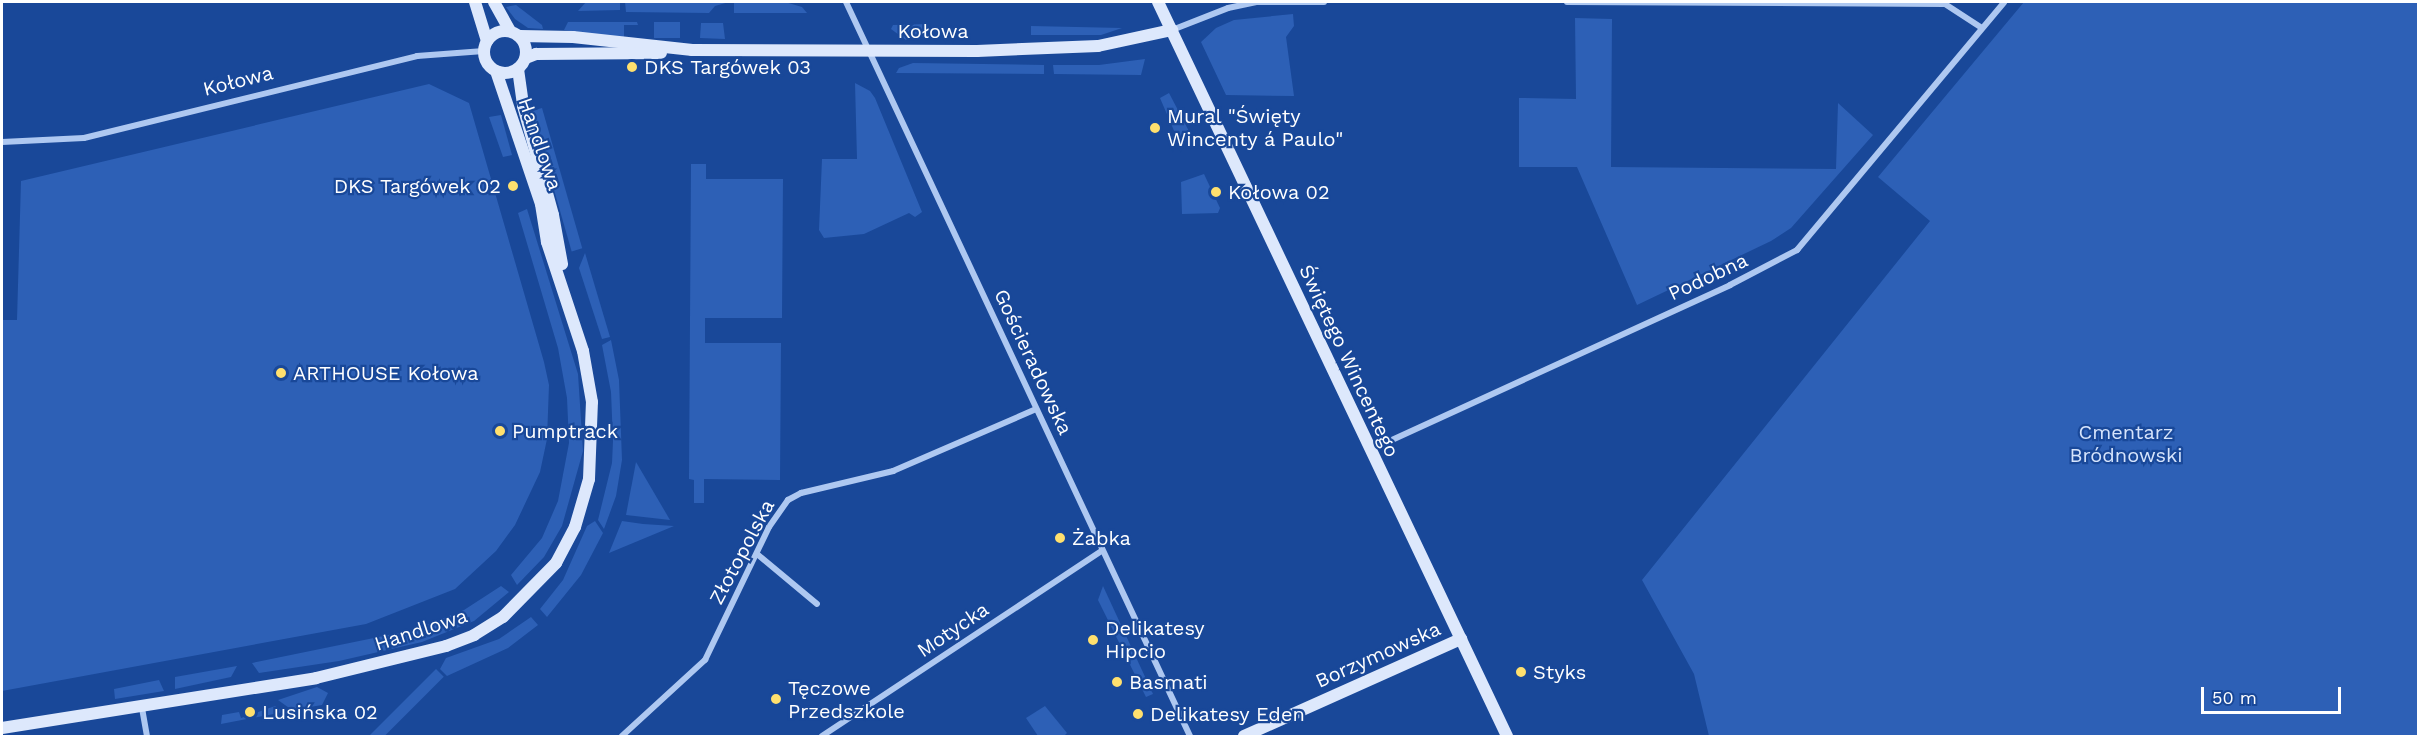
<!DOCTYPE html>
<html>
<head>
<meta charset="utf-8">
<style>
  body { margin:0 }
  #map { position:relative; width:2420px; height:738px; overflow:hidden; background:#194899; font-family:"Work Sans",sans-serif }
  div>[style] { position:absolute }
  [style*='--x'] { left:calc(var(--x)*1px); top:calc(var(--y)*1px); width:calc(var(--w)*1px); rotate:calc(var(--a)*1deg) }
  .green>* { inset:0; background:#2d60b6; transform-origin:0 0 }
  .street>* { height:6px; margin:-3px; padding:0 3px; transform-origin:3px; border-radius:3px; background:#aec8f1 }
  .secondary>* { height:12px; margin:-6px; padding:0 6px; transform-origin:6px; border-radius:6px; background:#dde8fc }
  .secondary>.ring { margin:-6px; padding:0; box-sizing:content-box; background:none; border:12px solid #dde8fc; border-radius:50% }
  .dots>* { width:16px; height:16px; translate:-50% -50%; box-sizing:border-box; border:3px solid #194899; border-radius:50% }
  span { translate:-50% -50%; white-space:nowrap; text-align:center; line-height:1.15; -webkit-text-stroke:4.5px #194899; paint-order:stroke }
  .street-label { font-size:20px; color:#fff }
  .poi-label { font-size:20px; color:#fff }
  .left { translate:0 -50%; text-align:left }
  .right { translate:-100% -50%; text-align:right }
  .park-label { font-size:20px; color:#d6e4fc }
  .frame { position:absolute; inset:0; border:3px solid #fff; pointer-events:none }
  .scale { position:absolute; left:2201px; top:687px; width:140px; height:27px; box-sizing:border-box; border:3px solid #fff; border-top:0; padding-left:8px; font-size:18px; line-height:21px; white-space:nowrap; color:#fff; -webkit-text-stroke:4px #194899; paint-order:stroke }
</style>
</head>
<body>
<div id="map">
  <div class="green">
    <div style="clip-path:polygon(586px 2px,620px 2px,620px 10px,578px 11px)"></div>
    <div style="clip-path:polygon(625px 2px,729px 2px,715px 6px,709px 13px,626px 12px)"></div>
    <div style="clip-path:polygon(734px 2px,785px 2px,802px 7px,807px 13px,734px 13px)"></div>
    <div style="clip-path:polygon(2024px 2px,2418px 2px,2418px 736px,1709px 736px,1694px 674px,1642px 580px,1930px 221px,1878px 177px)"></div>
    <div style="clip-path:polygon(516px 5px,542px 25px,543px 29px,528px 28px,515px 19px,506px 7px)"></div>
    <div style="clip-path:polygon(1293px 14px,1294px 26px,1286px 37px,1294px 96px,1226px 95px,1201px 42px,1216px 28px,1234px 20px)"></div>
    <div style="clip-path:polygon(1575px 18px,1612px 19px,1611px 167px,1836px 169px,1838px 103px,1873px 135px,1791px 228px,1771px 241px,1637px 305px,1577px 167px,1519px 167px,1519px 98px,1576px 99px)"></div>
    <div style="clip-path:polygon(568px 22px,637px 22px,638px 25px,624px 25px,624px 39px,564px 30px)"></div>
    <div style="left:654px;top:22px;width:26px;height:16px"></div>
    <div style="clip-path:polygon(701px 23px,723px 23px,725px 39px,700px 38px)"></div>
    <div style="clip-path:polygon(928px 24px,931px 35px,906px 40px,891px 29px,893px 25px)"></div>
    <div style="clip-path:polygon(1031px 26px,1122px 28px,1101px 35px,1031px 35px)"></div>
    <div style="clip-path:polygon(1145px 59px,1141px 75px,1054px 74px,1053px 65px,1099px 65px)"></div>
    <div style="clip-path:polygon(913px 63px,1044px 65px,1044px 74px,896px 73px,899px 68px)"></div>
    <div style="clip-path:polygon(855px 83px,870px 91px,875px 98px,922px 212px,915px 217px,909px 213px,864px 234px,824px 238px,819px 230px,822px 159px,857px 159px)"></div>
    <div style="clip-path:polygon(429px 84px,469px 103px,544px 362px,549px 385px,547px 439px,540px 472px,515px 525px,496px 551px,455px 589px,366px 624px,2px 691px,2px 320px,17px 320px,21px 181px)"></div>
    <div style="clip-path:polygon(1169px 93px,1191px 135px,1184px 138px,1181px 147px,1160px 98px)"></div>
    <div style="left:542px;top:108px;width:146px;height:11px;rotate:74deg"></div>
    <div style="clip-path:polygon(501px 115px,512px 155px,503px 157px,489px 117px)"></div>
    <div style="clip-path:polygon(691px 164px,706px 164px,706px 179px,783px 179px,782px 318px,705px 318px,705px 343px,781px 343px,780px 480px,704px 479px,704px 503px,694px 503px,694px 480px,689px 479px)"></div>
    <div style="clip-path:polygon(1204px 174px,1220px 208px,1218px 213px,1182px 214px,1181px 182px)"></div>
    <div style="clip-path:polygon(527px 209px,578px 374px,583px 451px,562px 526px,544px 557px,517px 585px,511px 575px,542px 538px,558px 501px,569px 443px,567px 398px,558px 348px,518px 213px)"></div>
    <div style="clip-path:polygon(585px 253px,610px 337px,602px 339px,579px 268px)"></div>
    <div style="clip-path:polygon(611px 340px,619px 380px,622px 460px,616px 496px,604px 529px,598px 520px,612px 463px,613px 441px,611px 392px,602px 345px)"></div>
    <div style="clip-path:polygon(636px 462px,670px 520px,626px 515px)"></div>
    <div style="clip-path:polygon(595px 521px,603px 533px,581px 575px,547px 617px,540px 609px,563px 580px,587px 526px)"></div>
    <div style="clip-path:polygon(622px 521px,643px 524px,674px 526px,609px 553px)"></div>
    <div style="clip-path:polygon(501px 586px,509px 592px,474px 621px,422px 642px,339px 661px,259px 673px,252px 663px,413px 630px,464px 610px)"></div>
    <div style="clip-path:polygon(1103px 586px,1153px 694px,1146px 697px,1098px 600px)"></div>
    <div style="clip-path:polygon(531px 617px,538px 625px,508px 648px,447px 676px,440px 669px,446px 658px,499px 639px)"></div>
    <div style="clip-path:polygon(237px 666px,231px 677px,175px 689px,175px 677px)"></div>
    <div style="left:436px;top:669px;width:11px;height:107px;rotate:45deg"></div>
    <div style="clip-path:polygon(159px 680px,164px 691px,115px 699px,114px 689px)"></div>
    <div style="clip-path:polygon(317px 687px,328px 693px,322px 705px,292px 710px,278px 700px)"></div>
    <div style="clip-path:polygon(275px 706px,284px 712px,221px 724px,222px 715px,239px 712px,241px 718px)"></div>
    <div style="clip-path:polygon(1045px 706px,1067px 733px,1064px 736px,1038px 736px,1026px 718px)"></div>
  </div>
  <div class="street">
    <div style="--x:846;--y:2;--w:811;--a:64.89"></div>
    <div style="--x:1567;--y:2;--w:378;--a:0.3"></div>
    <div style="--x:1945;--y:4;--w:44;--a:33"></div>
    <div style="--x:1172;--y:30;--w:60;--a:-21.4"></div>
    <div style="--x:1228;--y:8;--w:29;--a:-12"></div>
    <div style="--x:1256;--y:2;--w:68;--a:0"></div>
    <div style="--x:2;--y:142;--w:82;--a:-2.8"></div>
    <div style="--x:84;--y:138;--w:343;--a:-13.8"></div>
    <div style="--x:417;--y:56;--w:67;--a:-4.3"></div>
    <div style="--x:1370;--y:450;--w:396;--a:-24.6"></div>
    <div style="--x:1730;--y:285;--w:76;--a:-27.6"></div>
    <div style="--x:1797;--y:250;--w:323;--a:-50.1"></div>
    <div style="--x:757;--y:554;--w:78;--a:39.8"></div>
    <div style="--x:142;--y:708;--w:28;--a:80"></div>
    <div style="--x:622;--y:736;--w:113;--a:-42.5"></div>
    <div style="--x:705;--y:660;--w:148;--a:-64.3"></div>
    <div style="--x:769;--y:527;--w:33;--a:-55"></div>
    <div style="--x:788;--y:500;--w:15;--a:-28"></div>
    <div style="--x:801;--y:493;--w:95;--a:-13.4"></div>
    <div style="--x:893;--y:471;--w:156;--a:-23.4"></div>
    <div style="--x:822;--y:736;--w:336;--a:-33.5"></div>
  </div>
  <div class="secondary">
    <div style="--x:475;--y:2;--w:41;--a:72.9"></div>
    <div style="--x:494;--y:2;--w:33;--a:61"></div>
    <div style="--x:1158;--y:2;--w:813;--a:64.57"></div>
    <div class="ring" style="left:484px;top:31px;width:30px;height:30px"></div>
    <div style="--x:520;--y:36;--w:53;--a:1.1"></div>
    <div style="--x:573;--y:37;--w:120;--a:6.2"></div>
    <div style="--x:692;--y:50;--w:285;--a:0.2"></div>
    <div style="--x:977;--y:51;--w:121;--a:-2.4"></div>
    <div style="--x:1098;--y:46;--w:76;--a:-12.2"></div>
    <div style="--x:526;--y:58;--w:11;--a:-22"></div>
    <div style="--x:536;--y:54;--w:125;--a:-0.5"></div>
    <div style="--x:518;--y:69;--w:37;--a:82"></div>
    <div style="--x:523;--y:106;--w:113;--a:74.6"></div>
    <div style="--x:553;--y:215;--w:50;--a:79.6"></div>
    <div style="--x:2;--y:728;--w:318;--a:-9"></div>
    <div style="--x:316;--y:678;--w:134;--a:-13.8"></div>
    <div style="--x:446;--y:646;--w:30;--a:-21"></div>
    <div style="--x:474;--y:635;--w:34;--a:-32"></div>
    <div style="--x:503;--y:617;--w:76;--a:-45.5"></div>
    <div style="--x:556;--y:563;--w:41;--a:-62.2"></div>
    <div style="--x:575;--y:527;--w:50;--a:-73.7"></div>
    <div style="--x:589;--y:479;--w:77;--a:-87.8"></div>
    <div style="--x:592;--y:402;--w:52;--a:-100"></div>
    <div style="--x:583;--y:351;--w:115;--a:-108.3"></div>
    <div style="--x:547;--y:242;--w:38;--a:-99"></div>
    <div style="--x:541;--y:204;--w:140;--a:-108.7"></div>
    <div style="--x:1244;--y:736;--w:238;--a:-24.1"></div>
  </div>
  <div class="dots">
    <div style="left:632px;top:67px;background:#ffe06e"></div>
    <div style="left:1155px;top:128px;background:#ffe06e"></div>
    <div style="left:513px;top:186px;background:#ffe06e"></div>
    <div style="left:1216px;top:192px;background:#ffe06e"></div>
    <div style="left:281px;top:373px;background:#ffe06e"></div>
    <div style="left:500px;top:431px;background:#ffe06e"></div>
    <div style="left:1060px;top:538px;background:#ffe06e"></div>
    <div style="left:1093px;top:640px;background:#ffe06e"></div>
    <div style="left:1521px;top:672px;background:#ffe06e"></div>
    <div style="left:1117px;top:682px;background:#ffe06e"></div>
    <div style="left:776px;top:699px;background:#ffe06e"></div>
    <div style="left:250px;top:712px;background:#ffe06e"></div>
    <div style="left:1138px;top:714px;background:#ffe06e"></div>
  </div>
  <div class="street-label">
    <span style="left:933px;top:31px">Kołowa</span>
    <span style="left:238px;top:81px;rotate:-14deg">Kołowa</span>
    <span style="left:540px;top:144px;rotate:71deg">Handlowa</span>
    <span style="left:1708px;top:277px;rotate:-25deg">Podobna</span>
    <span style="left:1349px;top:361px;rotate:65deg">Świętego Wincentego</span>
    <span style="left:1033px;top:362px;rotate:65deg">Gościeradowska</span>
    <span style="left:742px;top:552px;rotate:-62deg">Złotopolska</span>
    <span style="left:421px;top:630px;rotate:-18deg">Handlowa</span>
    <span style="left:953px;top:630px;rotate:-34deg">Motycka</span>
    <span style="left:1378px;top:655px;rotate:-24deg">Borzymowska</span>
  </div>
  <div class="poi-label">
    <span class="left" style="left:644px;top:67px">DKS Targówek 03</span>
    <span class="left" style="left:1167px;top:128px">Mural "Święty<br>Wincenty á Paulo"</span>
    <span class="right" style="left:501px;top:186px">DKS Targówek 02</span>
    <span class="left" style="left:1228px;top:192px">Kołowa 02</span>
    <span class="left" style="left:293px;top:373px">ARTHOUSE Kołowa</span>
    <span class="left" style="left:512px;top:431px">Pumptrack</span>
    <span class="left" style="left:1072px;top:538px">Żabka</span>
    <span class="left" style="left:1105px;top:640px">Delikatesy<br>Hipcio</span>
    <span class="left" style="left:1533px;top:672px">Styks</span>
    <span class="left" style="left:1129px;top:682px">Basmati</span>
    <span class="left" style="left:788px;top:700px">Tęczowe<br>Przedszkole</span>
    <span class="left" style="left:262px;top:712px">Lusińska 02</span>
    <span class="left" style="left:1150px;top:714px">Delikatesy Eden</span>
  </div>
  <div class="park-label">
    <span style="left:2126px;top:444px">Cmentarz<br>Bródnowski</span>
  </div>
  <div class="frame"></div>
  <div class="scale">50 m</div>
</div>
</body>
</html>
